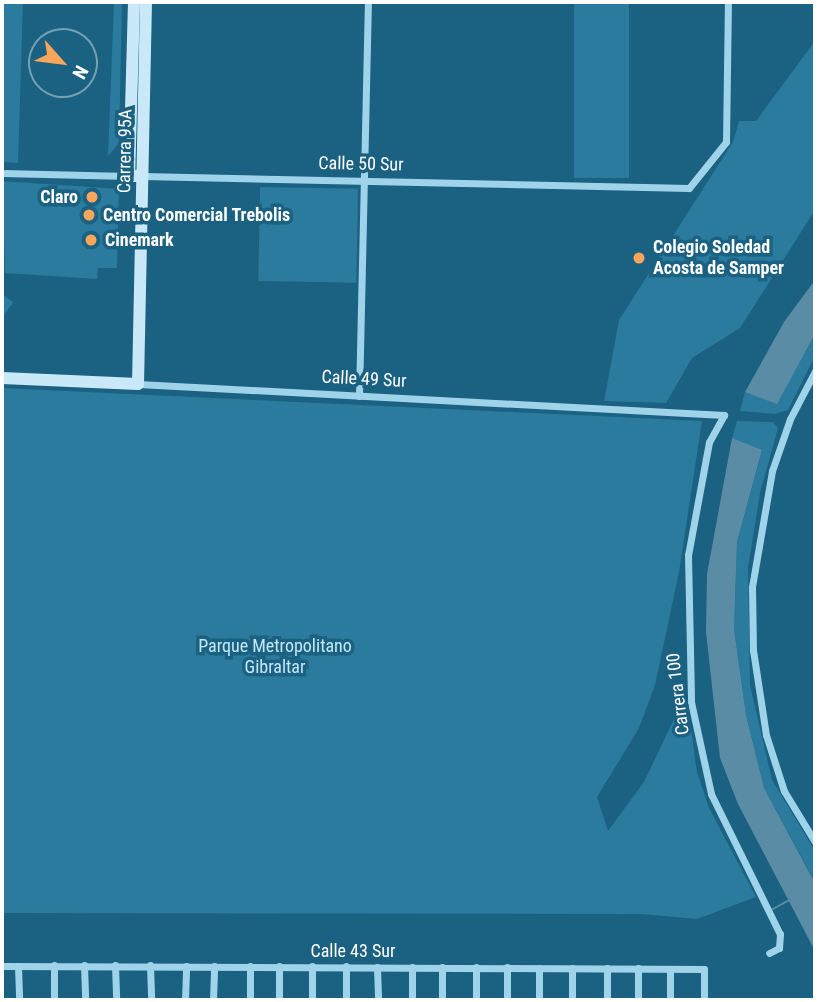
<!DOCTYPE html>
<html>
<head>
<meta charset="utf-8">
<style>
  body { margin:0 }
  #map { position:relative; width:817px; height:1002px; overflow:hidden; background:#1b6181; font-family:"Roboto Condensed",sans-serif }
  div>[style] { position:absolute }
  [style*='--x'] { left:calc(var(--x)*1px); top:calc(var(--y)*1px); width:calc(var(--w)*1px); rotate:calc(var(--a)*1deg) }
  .green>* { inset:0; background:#2a7b9e; transform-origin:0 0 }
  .water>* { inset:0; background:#5a8da5 }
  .stream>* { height:2px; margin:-1px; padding:0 1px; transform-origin:1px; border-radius:1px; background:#5a8da5 }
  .street>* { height:7px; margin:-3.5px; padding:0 3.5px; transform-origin:3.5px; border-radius:3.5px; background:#9fd3ea }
  .secondary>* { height:12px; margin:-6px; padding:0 6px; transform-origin:6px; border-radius:6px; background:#cae9f8 }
  .dots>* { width:19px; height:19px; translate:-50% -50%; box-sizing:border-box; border:4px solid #1b6181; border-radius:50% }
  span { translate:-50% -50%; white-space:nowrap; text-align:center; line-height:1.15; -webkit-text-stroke:7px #1b6181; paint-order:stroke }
  .street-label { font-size:18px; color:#fff }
  .poi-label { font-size:18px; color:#fff; font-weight:700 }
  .right { translate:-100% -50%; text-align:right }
  .left { translate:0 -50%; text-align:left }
  .park-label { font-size:18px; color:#c3e8f8 }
  .frame { position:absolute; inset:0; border:4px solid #fff; pointer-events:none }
  .north { position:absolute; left:28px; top:28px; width:70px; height:70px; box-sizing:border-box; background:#1b6181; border:2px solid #76a0b3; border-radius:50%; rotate:118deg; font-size:19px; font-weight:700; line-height:28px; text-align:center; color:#fff }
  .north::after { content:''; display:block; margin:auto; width:24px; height:32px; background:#fca65b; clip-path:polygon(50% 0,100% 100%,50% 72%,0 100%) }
</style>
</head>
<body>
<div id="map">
  <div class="green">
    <div style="clip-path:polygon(2px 2px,23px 2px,18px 163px,2px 162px)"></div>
    <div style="clip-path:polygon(114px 2px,122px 2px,119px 143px,108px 156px)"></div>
    <div style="left:574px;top:2px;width:55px;height:176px"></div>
    <div style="clip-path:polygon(815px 41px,815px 210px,740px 328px,692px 358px,666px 403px,604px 401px,619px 320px,733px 142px,739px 121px,756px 121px)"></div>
    <div style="clip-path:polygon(2px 181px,119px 189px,117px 268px,98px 268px,97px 279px,5px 273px)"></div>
    <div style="left:260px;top:187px;width:98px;height:94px;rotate:1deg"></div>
    <div style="left:2px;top:294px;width:14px;height:76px;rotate:36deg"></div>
    <div style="clip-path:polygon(815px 334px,815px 356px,788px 410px,775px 414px,740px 411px,745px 392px,777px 403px)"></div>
    <div style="clip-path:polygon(2px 388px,702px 421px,679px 572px,655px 685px,639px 728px,597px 797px,608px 831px,644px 782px,686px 694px,697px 772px,709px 808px,756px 897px,697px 919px,641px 914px,2px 913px)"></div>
    <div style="clip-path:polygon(737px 421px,773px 422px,778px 428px,760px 493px,748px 568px,750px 685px,772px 780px,815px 851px,813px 878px,764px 788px,746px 715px,734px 629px,737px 542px,762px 451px,732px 438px)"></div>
  </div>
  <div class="water">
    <div style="clip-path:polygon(815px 280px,815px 334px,777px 404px,745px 392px,784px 322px)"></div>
    <div style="clip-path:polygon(732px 438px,762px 450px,737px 542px,734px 629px,746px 715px,764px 788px,815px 883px,815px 951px,738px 804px,720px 758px,706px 632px,707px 574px)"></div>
  </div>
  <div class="stream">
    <div style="--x:773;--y:909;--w:21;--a:-29"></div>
  </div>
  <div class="street">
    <div style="--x:2;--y:173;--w:127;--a:1.4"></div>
    <div style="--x:142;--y:176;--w:547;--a:1.26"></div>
    <div style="--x:689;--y:188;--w:59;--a:-51.2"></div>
    <div style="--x:726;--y:142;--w:140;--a:-89.2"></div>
    <div style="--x:815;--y:371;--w:54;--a:117.5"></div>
    <div style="--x:790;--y:419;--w:55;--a:109.1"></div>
    <div style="--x:772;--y:471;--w:118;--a:99.8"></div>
    <div style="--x:752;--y:587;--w:63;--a:89.1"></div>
    <div style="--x:753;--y:650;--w:86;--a:81.3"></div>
    <div style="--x:766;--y:735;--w:59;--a:72.2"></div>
    <div style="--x:784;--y:791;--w:60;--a:58.7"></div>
    <div style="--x:138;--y:384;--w:587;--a:3.03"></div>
    <div style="--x:724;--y:415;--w:31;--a:119"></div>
    <div style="--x:709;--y:442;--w:115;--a:100.5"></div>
    <div style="--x:688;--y:555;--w:147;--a:88.8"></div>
    <div style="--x:691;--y:702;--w:94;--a:77.7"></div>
    <div style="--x:711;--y:794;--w:156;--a:63.8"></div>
    <div style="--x:780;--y:934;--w:14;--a:94"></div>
    <div style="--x:779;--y:948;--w:11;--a:153"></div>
    <div style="--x:359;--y:396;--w:394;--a:-88.7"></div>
    <div style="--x:54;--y:965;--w:35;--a:90"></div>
    <div style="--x:84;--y:965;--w:35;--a:88"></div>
    <div style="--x:115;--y:965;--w:35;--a:88"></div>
    <div style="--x:150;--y:965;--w:35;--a:88"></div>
    <div style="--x:2;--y:966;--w:702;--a:0.24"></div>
    <div style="--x:704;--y:969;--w:31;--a:90"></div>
    <div style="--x:18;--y:966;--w:34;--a:88"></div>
    <div style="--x:279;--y:966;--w:34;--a:90"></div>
    <div style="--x:312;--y:966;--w:34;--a:90"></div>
    <div style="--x:346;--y:966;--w:34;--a:90"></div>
    <div style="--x:377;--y:967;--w:33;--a:88"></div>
    <div style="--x:412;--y:967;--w:33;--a:90"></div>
    <div style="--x:572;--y:968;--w:32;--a:90"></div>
    <div style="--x:670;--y:969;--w:31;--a:90"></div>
    <div style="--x:185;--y:1000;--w:34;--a:-88"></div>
    <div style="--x:213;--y:1000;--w:34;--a:-88"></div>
    <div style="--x:250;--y:1000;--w:34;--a:-90"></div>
    <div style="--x:442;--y:1000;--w:33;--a:-90"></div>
    <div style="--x:476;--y:1000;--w:33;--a:-90"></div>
    <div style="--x:507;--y:1000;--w:33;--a:-90"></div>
    <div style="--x:539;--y:1000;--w:32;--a:-90"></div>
    <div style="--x:607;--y:1000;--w:32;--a:-90"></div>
    <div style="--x:638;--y:1000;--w:32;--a:-90"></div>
  </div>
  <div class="secondary">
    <div style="--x:134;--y:2;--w:174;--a:91.6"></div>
    <div style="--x:129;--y:176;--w:13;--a:0"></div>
    <div style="--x:2;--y:378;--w:136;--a:2.5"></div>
    <div style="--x:138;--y:384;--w:382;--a:-88.8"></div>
  </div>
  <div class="dots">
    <div style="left:92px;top:197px;background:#fca65b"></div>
    <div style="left:89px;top:215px;background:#fca65b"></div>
    <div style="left:91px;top:240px;background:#fca65b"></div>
    <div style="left:639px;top:258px;background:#fca65b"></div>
  </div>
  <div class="street-label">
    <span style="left:125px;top:151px;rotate:-89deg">Carrera 95A</span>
    <span style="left:361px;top:164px;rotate:1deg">Calle 50 Sur</span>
    <span style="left:364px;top:379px;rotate:3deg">Calle 49 Sur</span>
    <span style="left:678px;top:694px;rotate:-97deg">Carrera 100</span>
    <span style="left:353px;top:951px">Calle 43 Sur</span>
  </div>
  <div class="poi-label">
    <span class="right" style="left:78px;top:197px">Claro</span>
    <span class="left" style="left:103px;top:215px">Centro Comercial Trebolis</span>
    <span class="left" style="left:105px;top:240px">Cinemark</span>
    <span class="left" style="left:653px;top:258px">Colegio Soledad<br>Acosta de Samper</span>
  </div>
  <div class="park-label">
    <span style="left:275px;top:657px">Parque Metropolitano<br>Gibraltar</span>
  </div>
  <div class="frame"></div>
  <div class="north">N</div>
</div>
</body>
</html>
